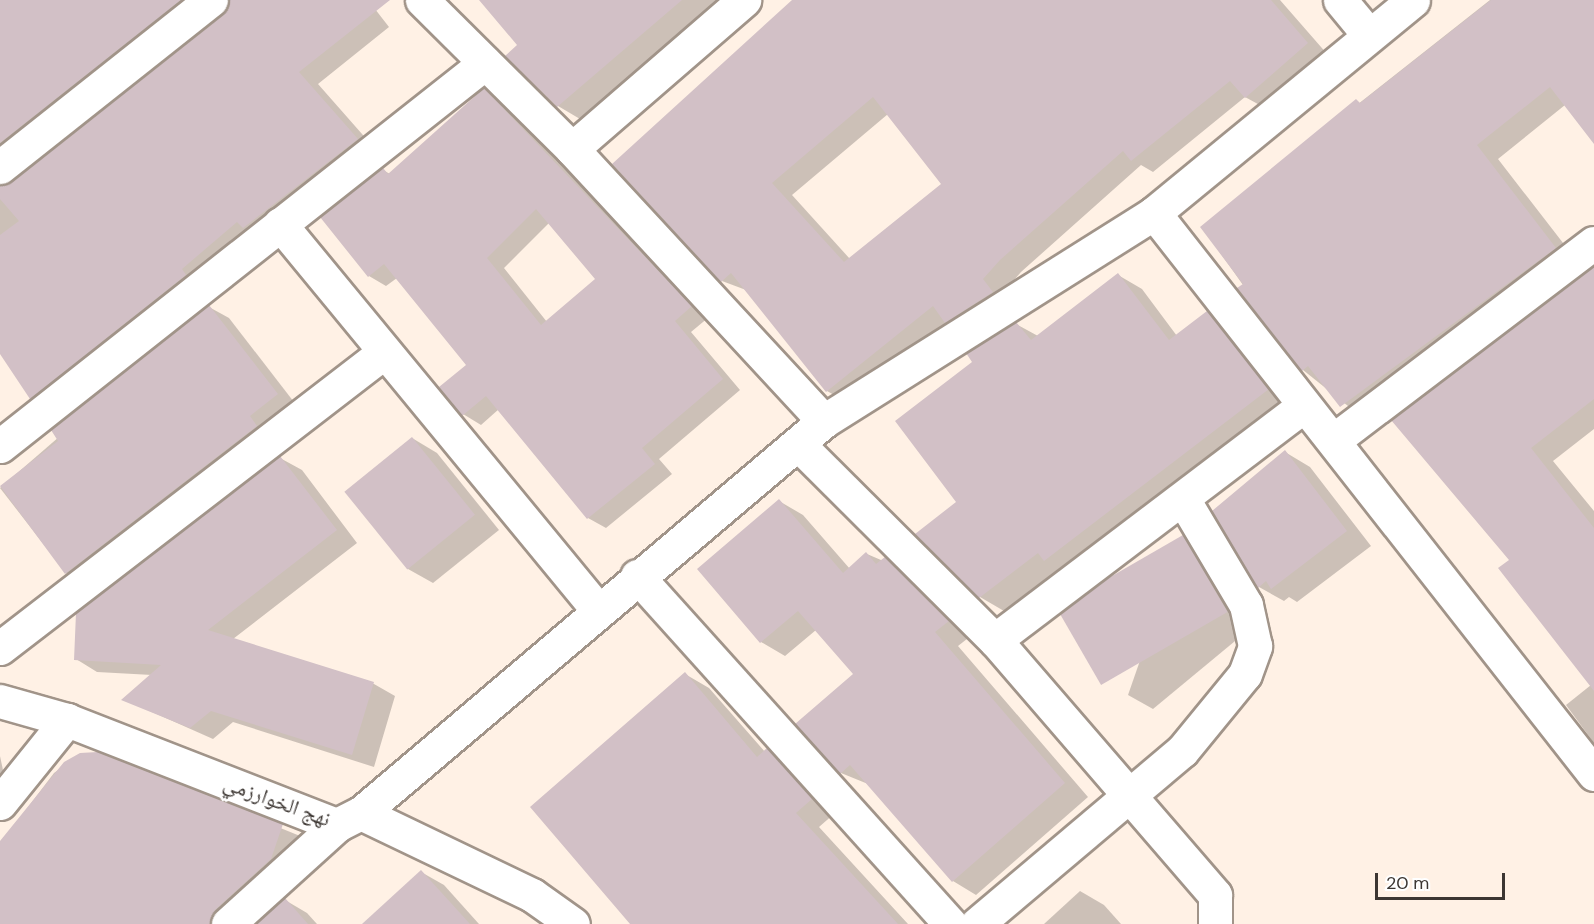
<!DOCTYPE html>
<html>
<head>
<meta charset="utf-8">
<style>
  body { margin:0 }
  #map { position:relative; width:1594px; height:924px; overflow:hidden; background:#fff1e5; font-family:"DM Sans","Noto Naskh Arabic",sans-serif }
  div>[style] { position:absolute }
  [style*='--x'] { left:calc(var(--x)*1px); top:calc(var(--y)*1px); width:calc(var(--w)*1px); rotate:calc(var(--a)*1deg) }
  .shadow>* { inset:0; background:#0003 }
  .building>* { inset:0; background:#d2c0c6; transform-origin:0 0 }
  .roads { filter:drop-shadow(2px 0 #a19489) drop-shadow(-2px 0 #a19489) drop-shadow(0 2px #a19489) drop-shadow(0 -2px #a19489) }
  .street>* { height:33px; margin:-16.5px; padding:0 16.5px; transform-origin:16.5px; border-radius:16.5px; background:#fff }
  span { translate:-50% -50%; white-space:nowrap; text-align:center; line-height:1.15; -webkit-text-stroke:5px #fff; paint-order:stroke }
  .street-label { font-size:21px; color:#3c3632 }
  .scale { position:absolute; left:1375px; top:873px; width:130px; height:27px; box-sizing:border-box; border:3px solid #3c3632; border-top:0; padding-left:8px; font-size:18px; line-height:21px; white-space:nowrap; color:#3c3632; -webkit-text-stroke:4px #fff; paint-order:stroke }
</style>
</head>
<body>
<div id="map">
  <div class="shadow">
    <div style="clip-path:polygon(0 0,214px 0,1px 181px,3px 187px,224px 16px,230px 0,368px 0,389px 27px,318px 84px,377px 151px,50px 409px,31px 398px,0 351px)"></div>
    <div style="clip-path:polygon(481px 0,735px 0,689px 39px,679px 34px,580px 119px,558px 106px,519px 45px)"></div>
    <div style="clip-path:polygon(evenodd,803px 0,1280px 0,1328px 55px,1267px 109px,1245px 97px,1153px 172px,1141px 165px,1021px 272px,967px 334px,948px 323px,848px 403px,827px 391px,746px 290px,722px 281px,803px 0,888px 114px,943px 185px,850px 259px,792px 195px,888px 114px)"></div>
    <div style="clip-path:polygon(1490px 0,1594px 0,1594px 142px,1565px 105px,1498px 159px,1577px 261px,1363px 418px,1303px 370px,1202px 227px)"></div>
    <div style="clip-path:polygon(evenodd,484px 90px,502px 100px,709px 317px,691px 332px,740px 390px,659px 459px,672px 474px,606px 528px,588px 518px,499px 409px,481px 425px,463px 414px,468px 365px,397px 278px,386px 286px,369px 276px,383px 170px,390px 174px,484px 90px,550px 222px,597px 279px,547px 322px,504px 268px,550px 222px)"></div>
    <div style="clip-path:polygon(1594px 269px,1594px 429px,1553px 461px,1594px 511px,1594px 743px,1566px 705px,1591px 685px,1511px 560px,1393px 421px)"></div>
    <div style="clip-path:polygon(1118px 275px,1142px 289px,1177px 336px,1207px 313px,1231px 327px,1292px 404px,1069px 574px,1059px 569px,1004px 611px,980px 597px,959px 502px,975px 363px,1016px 324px,1038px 336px)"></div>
    <div style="clip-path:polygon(209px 307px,229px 318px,297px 406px,86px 585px,66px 573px,0 488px)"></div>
    <div style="clip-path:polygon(412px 438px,437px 453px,499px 530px,433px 583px,408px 569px)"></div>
    <div style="clip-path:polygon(1285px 452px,1310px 467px,1371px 546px,1297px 602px,1289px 597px,1284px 601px,1259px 587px)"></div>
    <div style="clip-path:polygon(280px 458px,302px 470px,357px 543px,233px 639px,374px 684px,395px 696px,374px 767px,233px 722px,213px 739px,123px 699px,152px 675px,97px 672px,76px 659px)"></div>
    <div style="clip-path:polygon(779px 501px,803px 515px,850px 569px,867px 554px,909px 572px,972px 635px,958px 646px,1088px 797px,976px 895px,953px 881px,868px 784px,841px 773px,797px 724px,855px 674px,816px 630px,785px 656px,761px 642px,699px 569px)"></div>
    <div style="clip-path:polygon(1183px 537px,1208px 551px,1252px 627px,1153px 709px,1128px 695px)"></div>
    <div style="clip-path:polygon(685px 674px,709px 688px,765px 752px,791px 764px,835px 813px,819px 827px,908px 924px,632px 924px)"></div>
    <div style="clip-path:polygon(80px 754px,98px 754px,305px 838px,239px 924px,0 924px,0 844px,54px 773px)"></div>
    <div style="clip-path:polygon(0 756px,3px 770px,0 799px)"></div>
    <div style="clip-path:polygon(421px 872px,444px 885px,479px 924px,364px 924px)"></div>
    <div style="clip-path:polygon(1080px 891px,1104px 905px,1121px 924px,1044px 924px)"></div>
    <div style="clip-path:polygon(285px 900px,307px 913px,317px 924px,258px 924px)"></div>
  </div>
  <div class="building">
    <div style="clip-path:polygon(0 0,181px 0,0 143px)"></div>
    <div style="clip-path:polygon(229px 0,390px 0,299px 72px,358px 139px,243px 228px,237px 222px,182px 269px,186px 275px,30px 399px,0 354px,0 235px,19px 221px,0 199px,0 185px,12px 182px,223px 15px)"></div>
    <div style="clip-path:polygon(479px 0,682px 0,557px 107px,505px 56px,517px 45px)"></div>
    <div style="clip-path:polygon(evenodd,792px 0,1271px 0,1308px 43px,1245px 98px,1230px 81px,1131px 161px,1123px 151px,1000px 260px,983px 279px,993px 292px,945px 323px,933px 306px,826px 392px,731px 273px,721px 282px,612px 164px,792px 0,873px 97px,941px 184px,844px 262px,772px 183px,873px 97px)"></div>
    <div style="clip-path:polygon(1491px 0,1594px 0,1594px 144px,1550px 87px,1477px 145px,1556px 248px,1340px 407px,1308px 366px,1302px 371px,1237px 288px,1243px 284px,1200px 227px,1356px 99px,1360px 103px)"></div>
    <div style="clip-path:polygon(evenodd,484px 88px,692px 306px,675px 321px,723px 379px,642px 448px,655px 464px,587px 519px,486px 396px,462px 416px,439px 387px,466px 365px,384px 264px,368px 277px,320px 217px,383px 168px,388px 174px,484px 88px,536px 209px,595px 279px,541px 325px,487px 258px,536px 209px)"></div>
    <div style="clip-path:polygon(1594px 267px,1594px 399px,1531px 448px,1594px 528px,1594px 691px,1498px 568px,1509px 560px,1391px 420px)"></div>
    <div style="clip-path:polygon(1118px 273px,1169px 340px,1207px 311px,1269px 389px,1044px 561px,1038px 553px,979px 598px,915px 534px,956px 502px,895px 421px,972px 362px,966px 353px,1016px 322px,1031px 340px)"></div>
    <div style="clip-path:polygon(209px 305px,278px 394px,250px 416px,257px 426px,65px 574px,0 486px,58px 441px,51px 430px)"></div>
    <div style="left:412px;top:437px;width:100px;height:87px;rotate:51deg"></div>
    <div style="clip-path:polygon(1285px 450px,1347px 531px,1271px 589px,1266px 581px,1258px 588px,1212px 511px)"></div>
    <div style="clip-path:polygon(280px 456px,337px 530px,208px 630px,374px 682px,352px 755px,211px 711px,190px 728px,121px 700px,161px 665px,74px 660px,76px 613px)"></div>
    <div style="clip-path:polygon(779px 499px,843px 573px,866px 552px,876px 564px,885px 557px,949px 621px,935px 632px,1065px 783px,952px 882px,850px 765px,840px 774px,795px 724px,853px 674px,798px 611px,760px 643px,697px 569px)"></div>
    <div style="left:1183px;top:535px;width:89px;height:146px;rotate:60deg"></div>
    <div style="clip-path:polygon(685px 672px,757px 757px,767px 748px,812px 799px,796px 813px,898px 924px,630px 924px,530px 807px)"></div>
    <div style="clip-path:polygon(98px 752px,283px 824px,271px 859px,215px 910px,210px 924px,0 924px,0 841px,64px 762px,80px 753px)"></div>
    <div style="clip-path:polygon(421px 870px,470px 924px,362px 924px)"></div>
    <div style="clip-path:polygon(285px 898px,308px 924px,256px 924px)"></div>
  </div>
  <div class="roads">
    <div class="street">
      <div style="--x:422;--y:0;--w:211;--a:44.8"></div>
      <div style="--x:572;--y:149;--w:371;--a:47.2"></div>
      <div style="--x:1340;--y:0;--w:45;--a:50.4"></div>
      <div style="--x:572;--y:149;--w:228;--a:-40.9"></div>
      <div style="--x:0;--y:167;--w:269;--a:-38.4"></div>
      <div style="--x:1154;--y:213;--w:713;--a:51.89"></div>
      <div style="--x:280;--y:224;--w:500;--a:50.52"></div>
      <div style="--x:1334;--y:440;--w:326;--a:-37.2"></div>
      <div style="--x:798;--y:444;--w:278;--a:44.9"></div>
      <div style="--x:995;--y:640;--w:337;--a:49.2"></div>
      <div style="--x:1215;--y:895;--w:29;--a:90"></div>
      <div style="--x:0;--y:446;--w:618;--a:-38.3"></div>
      <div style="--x:637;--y:576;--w:468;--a:48"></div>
      <div style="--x:995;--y:640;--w:387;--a:-37.2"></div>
      <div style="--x:0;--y:648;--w:483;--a:-37.6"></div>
      <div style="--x:0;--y:701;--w:70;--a:15.8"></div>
      <div style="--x:67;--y:720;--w:290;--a:21.3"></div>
      <div style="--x:337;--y:825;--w:27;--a:-27"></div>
      <div style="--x:361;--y:813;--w:190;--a:25.6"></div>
      <div style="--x:532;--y:895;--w:50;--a:35.3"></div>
      <div style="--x:0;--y:803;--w:107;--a:-51.1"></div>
      <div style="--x:361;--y:813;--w:607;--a:-40.25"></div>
      <div style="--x:824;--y:421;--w:390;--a:-32.2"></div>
      <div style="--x:1154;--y:213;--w:335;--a:-39.4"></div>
      <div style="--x:228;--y:924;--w:147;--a:-42.2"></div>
      <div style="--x:977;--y:924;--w:268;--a:-40.2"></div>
      <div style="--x:1182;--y:751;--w:99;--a:-50.7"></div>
      <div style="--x:1245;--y:674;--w:30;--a:-70"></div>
      <div style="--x:1255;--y:646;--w:42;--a:-102.4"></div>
      <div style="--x:1246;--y:605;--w:123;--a:-120.7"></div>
    </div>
  </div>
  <div class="street-label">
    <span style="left:277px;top:801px;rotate:20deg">نهج الخوارزمي</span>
  </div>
  <div class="scale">20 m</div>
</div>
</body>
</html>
